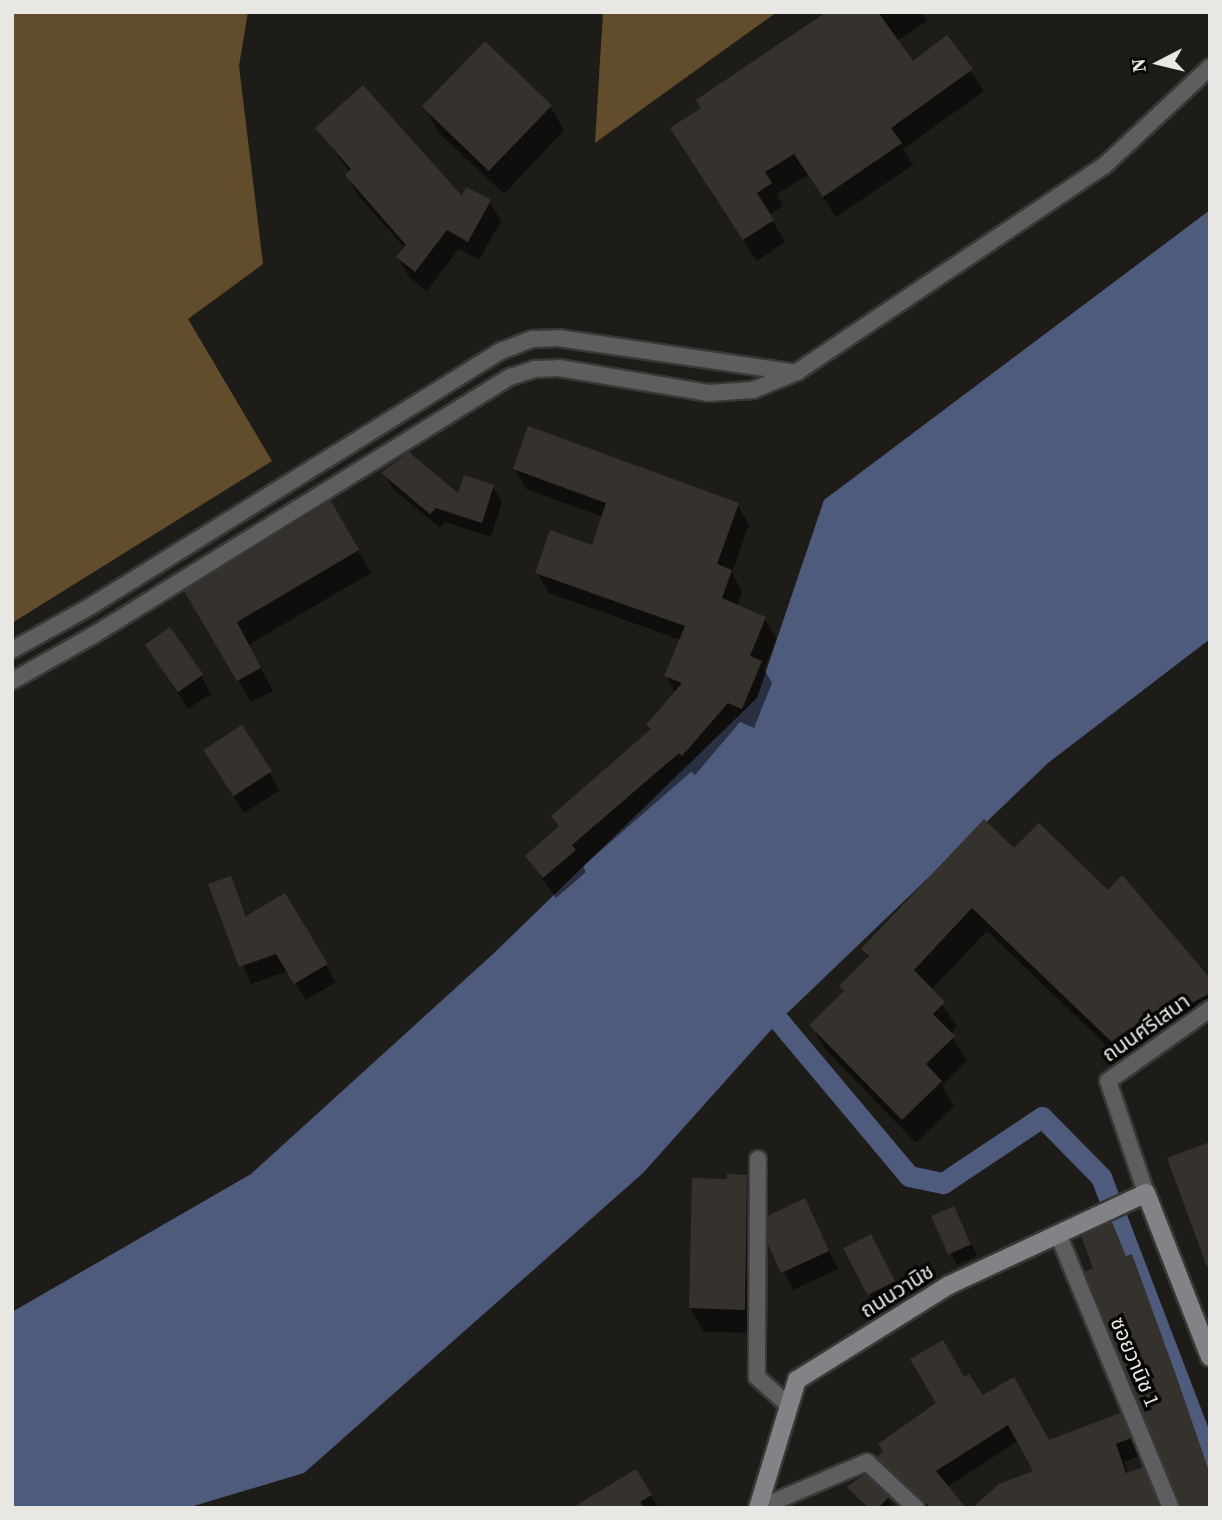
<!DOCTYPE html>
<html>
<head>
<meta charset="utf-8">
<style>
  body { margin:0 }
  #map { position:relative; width:1222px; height:1520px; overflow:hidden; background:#1e1c18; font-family:"Source Serif 4","Noto Sans Thai",serif }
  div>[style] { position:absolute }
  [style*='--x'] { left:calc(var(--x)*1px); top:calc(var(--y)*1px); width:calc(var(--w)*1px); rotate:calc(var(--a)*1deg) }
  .forest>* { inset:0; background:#614d2b }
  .water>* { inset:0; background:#4e5b7c }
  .shadow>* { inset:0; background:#0007 }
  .canal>* { height:21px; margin:-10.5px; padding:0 10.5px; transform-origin:10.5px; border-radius:10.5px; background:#4e5b7c }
  .building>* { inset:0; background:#35322e; transform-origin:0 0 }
  .roads { filter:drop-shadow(2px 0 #3a3835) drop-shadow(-2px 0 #3a3835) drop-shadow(0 2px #3a3835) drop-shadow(0 -2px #3a3835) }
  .street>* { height:16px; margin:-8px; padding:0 8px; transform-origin:8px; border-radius:8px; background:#5d5e60 }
  .secondary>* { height:18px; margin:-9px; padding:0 9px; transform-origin:9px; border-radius:9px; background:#828386 }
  span { translate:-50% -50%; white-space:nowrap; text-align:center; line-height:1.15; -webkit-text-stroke:7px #080706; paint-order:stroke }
  .street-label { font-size:21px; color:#e8e7e4 }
  .frame { position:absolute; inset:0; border:14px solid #e8e7e4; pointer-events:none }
  .north { position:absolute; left:1124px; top:28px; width:70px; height:70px; -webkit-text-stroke:5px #080706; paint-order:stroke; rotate:263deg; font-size:19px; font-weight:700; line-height:28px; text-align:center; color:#e8e7e4 }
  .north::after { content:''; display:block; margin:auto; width:24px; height:32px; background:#e8e7e4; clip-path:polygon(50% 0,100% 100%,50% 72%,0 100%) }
</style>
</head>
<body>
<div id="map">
  <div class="forest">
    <div style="clip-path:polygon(12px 12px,248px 12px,239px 66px,263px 264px,188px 319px,272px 461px,12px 623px)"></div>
    <div style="clip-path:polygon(603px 12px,777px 12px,595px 143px)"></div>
  </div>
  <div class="water">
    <div style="clip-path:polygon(1210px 210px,1210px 639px,1048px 763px,779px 1021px,643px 1173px,304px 1473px,187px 1508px,12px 1508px,12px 1312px,251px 1174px,493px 954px,757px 698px,824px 500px)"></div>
  </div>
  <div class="shadow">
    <div style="clip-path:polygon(825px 12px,922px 12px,927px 21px,897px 41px,913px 63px,947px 37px,984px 91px,903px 149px,913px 165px,836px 217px,808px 175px,777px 194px,783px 206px,769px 215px,785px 242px,757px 261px,685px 150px,703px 108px,699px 101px)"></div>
    <div style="clip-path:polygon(550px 106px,564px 130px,504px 194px,438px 132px,425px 108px)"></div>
    <div style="clip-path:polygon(317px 128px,462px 199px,489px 201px,501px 221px,479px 260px,459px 249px,427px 291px,409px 277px,398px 257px,405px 248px,358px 195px,347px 175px,350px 172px)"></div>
    <div style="clip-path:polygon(515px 469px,737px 504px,749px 525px,732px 573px,742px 592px,737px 607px,765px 618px,776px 639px,764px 669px,772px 683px,754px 728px,740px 722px,695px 775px,691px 772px,583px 866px,586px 872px,556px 898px,527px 856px,560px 828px,553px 817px,652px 731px,649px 725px,676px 693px,666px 676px,681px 640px,549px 593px,537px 573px,593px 547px,603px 517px,526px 489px)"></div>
    <div style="clip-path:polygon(384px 473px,459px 496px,493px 487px,502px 502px,491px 537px,445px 522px,440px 528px,393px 489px)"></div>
    <div style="clip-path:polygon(330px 503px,371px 573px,248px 645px,273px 691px,251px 702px,186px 592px)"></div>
    <div style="clip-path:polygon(157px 662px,201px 676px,211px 694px,188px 709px)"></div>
    <div style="clip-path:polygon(242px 727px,280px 790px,244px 813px,216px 767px)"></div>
    <div style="clip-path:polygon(1014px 851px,1108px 892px,1210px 981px,1210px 1024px,1131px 1069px,987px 931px,931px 990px,957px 1026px,950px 1034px,967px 1061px,942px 1085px,954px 1106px,916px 1143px,825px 1049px,811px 1025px,845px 993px,841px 986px,869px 959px,863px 949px)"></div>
    <div style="clip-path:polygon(230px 878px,248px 917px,285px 895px,336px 982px,306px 1000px,288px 971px,251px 984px,210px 885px)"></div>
    <div style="clip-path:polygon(746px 1177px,760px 1201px,757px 1333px,704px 1332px,690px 1308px,729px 1181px)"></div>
    <div style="clip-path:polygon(805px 1201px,838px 1269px,793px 1290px,770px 1244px)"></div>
    <div style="clip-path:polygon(933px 1217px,960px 1219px,977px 1256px,957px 1265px)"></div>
    <div style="clip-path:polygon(1112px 1224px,1141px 1273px,1210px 1469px,1210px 1508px,1096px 1269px)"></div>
    <div style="clip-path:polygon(877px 1248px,901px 1293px,877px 1306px,870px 1294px)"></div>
    <div style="clip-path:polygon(964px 1380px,1049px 1442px,1120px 1415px,1139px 1456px,1124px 1462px,1128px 1474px,1142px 1469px,1161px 1508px,985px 1508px,1036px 1472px,1018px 1441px,947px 1487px,963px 1508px,928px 1508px,889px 1474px,879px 1457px)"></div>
    <div style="clip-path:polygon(635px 1472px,659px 1508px,588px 1508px)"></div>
    <div style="clip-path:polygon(850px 1487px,888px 1498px,893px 1508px,866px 1508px)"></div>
  </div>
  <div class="canal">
    <div style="--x:779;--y:1021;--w:202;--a:50"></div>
    <div style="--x:909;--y:1176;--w:35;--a:12"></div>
    <div style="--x:943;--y:1183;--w:119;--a:-33.7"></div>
    <div style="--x:1042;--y:1117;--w:84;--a:45.5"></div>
    <div style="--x:1101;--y:1177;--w:306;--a:69.1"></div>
  </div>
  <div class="building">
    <div style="clip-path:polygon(826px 12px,878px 12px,913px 61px,947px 35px,973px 69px,891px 128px,902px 143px,823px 197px,794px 154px,765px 172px,772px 183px,757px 193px,774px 220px,743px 240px,670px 128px,701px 108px,696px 100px)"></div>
    <div style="left:485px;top:41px;width:93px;height:91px;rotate:44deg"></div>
    <div style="clip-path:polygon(363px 85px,462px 196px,466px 187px,491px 200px,468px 242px,447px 230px,415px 272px,396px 257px,406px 245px,345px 175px,351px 169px,315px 128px)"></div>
    <div style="clip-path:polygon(528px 426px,739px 503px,717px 564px,732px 570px,722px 598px,766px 617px,750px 656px,762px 661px,742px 709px,728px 703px,682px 756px,679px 753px,572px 845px,576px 850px,543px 878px,525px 856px,559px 826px,551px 816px,651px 729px,646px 725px,682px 683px,664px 676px,685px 626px,535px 573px,550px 530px,592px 545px,606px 503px,513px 469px)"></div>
    <div style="clip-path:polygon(409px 452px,458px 493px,464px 475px,494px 485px,482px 523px,436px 508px,430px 514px,381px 473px)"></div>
    <div style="clip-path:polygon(331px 501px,359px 550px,237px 622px,261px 668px,237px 681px,184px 591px)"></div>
    <div style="left:170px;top:627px;width:58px;height:31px;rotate:55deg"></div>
    <div style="left:242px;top:725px;width:55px;height:46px;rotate:57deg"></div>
    <div style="clip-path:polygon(984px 819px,1014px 848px,1039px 823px,1108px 890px,1122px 875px,1210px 978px,1210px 993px,1116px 1046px,972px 908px,914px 970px,945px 1002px,933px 1014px,955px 1036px,926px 1064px,942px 1081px,902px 1120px,809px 1025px,844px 991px,839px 986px,869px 956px,861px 949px)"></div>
    <div style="clip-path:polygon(231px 876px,246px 916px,285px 893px,328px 964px,294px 984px,276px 954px,239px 967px,208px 884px)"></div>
    <div style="clip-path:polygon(1210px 1142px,1210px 1266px,1207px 1267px,1167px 1158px)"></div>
    <div style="clip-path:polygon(727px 1174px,747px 1175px,745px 1310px,689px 1308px,692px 1178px,727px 1179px)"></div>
    <div style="clip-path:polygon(805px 1198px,829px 1251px,781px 1273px,768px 1244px,768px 1216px)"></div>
    <div style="left:954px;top:1206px;width:42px;height:25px;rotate:66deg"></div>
    <div style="clip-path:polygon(1112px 1222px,1126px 1256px,1132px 1254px,1177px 1378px,1210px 1474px,1210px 1508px,1181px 1508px,1085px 1272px,1093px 1268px,1081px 1236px)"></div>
    <div style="left:871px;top:1234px;width:53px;height:31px;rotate:63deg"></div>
    <div style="clip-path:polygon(943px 1340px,964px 1377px,969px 1374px,983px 1395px,1014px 1377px,1049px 1440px,1120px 1413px,1131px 1438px,1116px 1444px,1126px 1473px,1143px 1467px,1160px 1508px,972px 1508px,999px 1484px,1033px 1471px,1008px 1425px,936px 1471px,966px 1508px,931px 1508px,877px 1457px,883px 1451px,878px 1444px,936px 1403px,910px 1359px)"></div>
    <div style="clip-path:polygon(636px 1469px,652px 1495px,640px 1502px,644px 1508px,572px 1508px)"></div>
    <div style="clip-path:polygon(865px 1474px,889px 1497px,878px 1508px,868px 1508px,847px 1487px)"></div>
  </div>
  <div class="roads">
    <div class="street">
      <div style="--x:12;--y:650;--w:90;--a:-29.1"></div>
      <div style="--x:91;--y:606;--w:483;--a:-31.9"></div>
      <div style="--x:501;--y:351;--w:34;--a:-21"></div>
      <div style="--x:533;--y:339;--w:25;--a:-2"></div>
      <div style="--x:558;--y:338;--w:235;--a:8.3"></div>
      <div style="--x:12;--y:681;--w:92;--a:-29.4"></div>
      <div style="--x:92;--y:636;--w:492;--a:-31.8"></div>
      <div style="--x:510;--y:377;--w:25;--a:-18"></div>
      <div style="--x:534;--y:369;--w:25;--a:-2"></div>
      <div style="--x:559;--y:368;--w:151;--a:9.5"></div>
      <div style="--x:708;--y:393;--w:45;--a:-3.8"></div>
      <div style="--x:753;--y:390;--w:48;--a:-22.2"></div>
      <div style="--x:797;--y:372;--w:370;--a:-33.9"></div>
      <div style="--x:1104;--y:166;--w:145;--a:-43"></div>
      <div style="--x:758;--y:1159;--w:218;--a:90.3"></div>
      <div style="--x:757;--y:1377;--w:43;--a:42.2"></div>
      <div style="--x:1146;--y:1193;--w:118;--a:-108.7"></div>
      <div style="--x:1108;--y:1081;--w:125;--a:-35.2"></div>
      <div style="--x:1058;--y:1234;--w:296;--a:67.6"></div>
      <div style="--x:759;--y:1508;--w:117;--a:-23.1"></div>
      <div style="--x:867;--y:1462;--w:67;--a:43.2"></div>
    </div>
    <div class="secondary">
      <div style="--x:758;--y:1508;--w:134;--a:-73.1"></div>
      <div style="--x:797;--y:1380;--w:179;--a:-32"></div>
      <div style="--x:949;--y:1285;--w:217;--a:-25"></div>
      <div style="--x:1146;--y:1193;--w:176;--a:68.7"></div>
    </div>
  </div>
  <div class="street-label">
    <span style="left:1146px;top:1028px;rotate:-35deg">ถนนศรีเสนา</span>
    <span style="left:897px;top:1291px;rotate:-32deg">ถนนวานิช</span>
    <span style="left:1135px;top:1362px;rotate:67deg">ซอยวานิช 1</span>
  </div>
  <div class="frame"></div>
  <div class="north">N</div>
</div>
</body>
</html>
